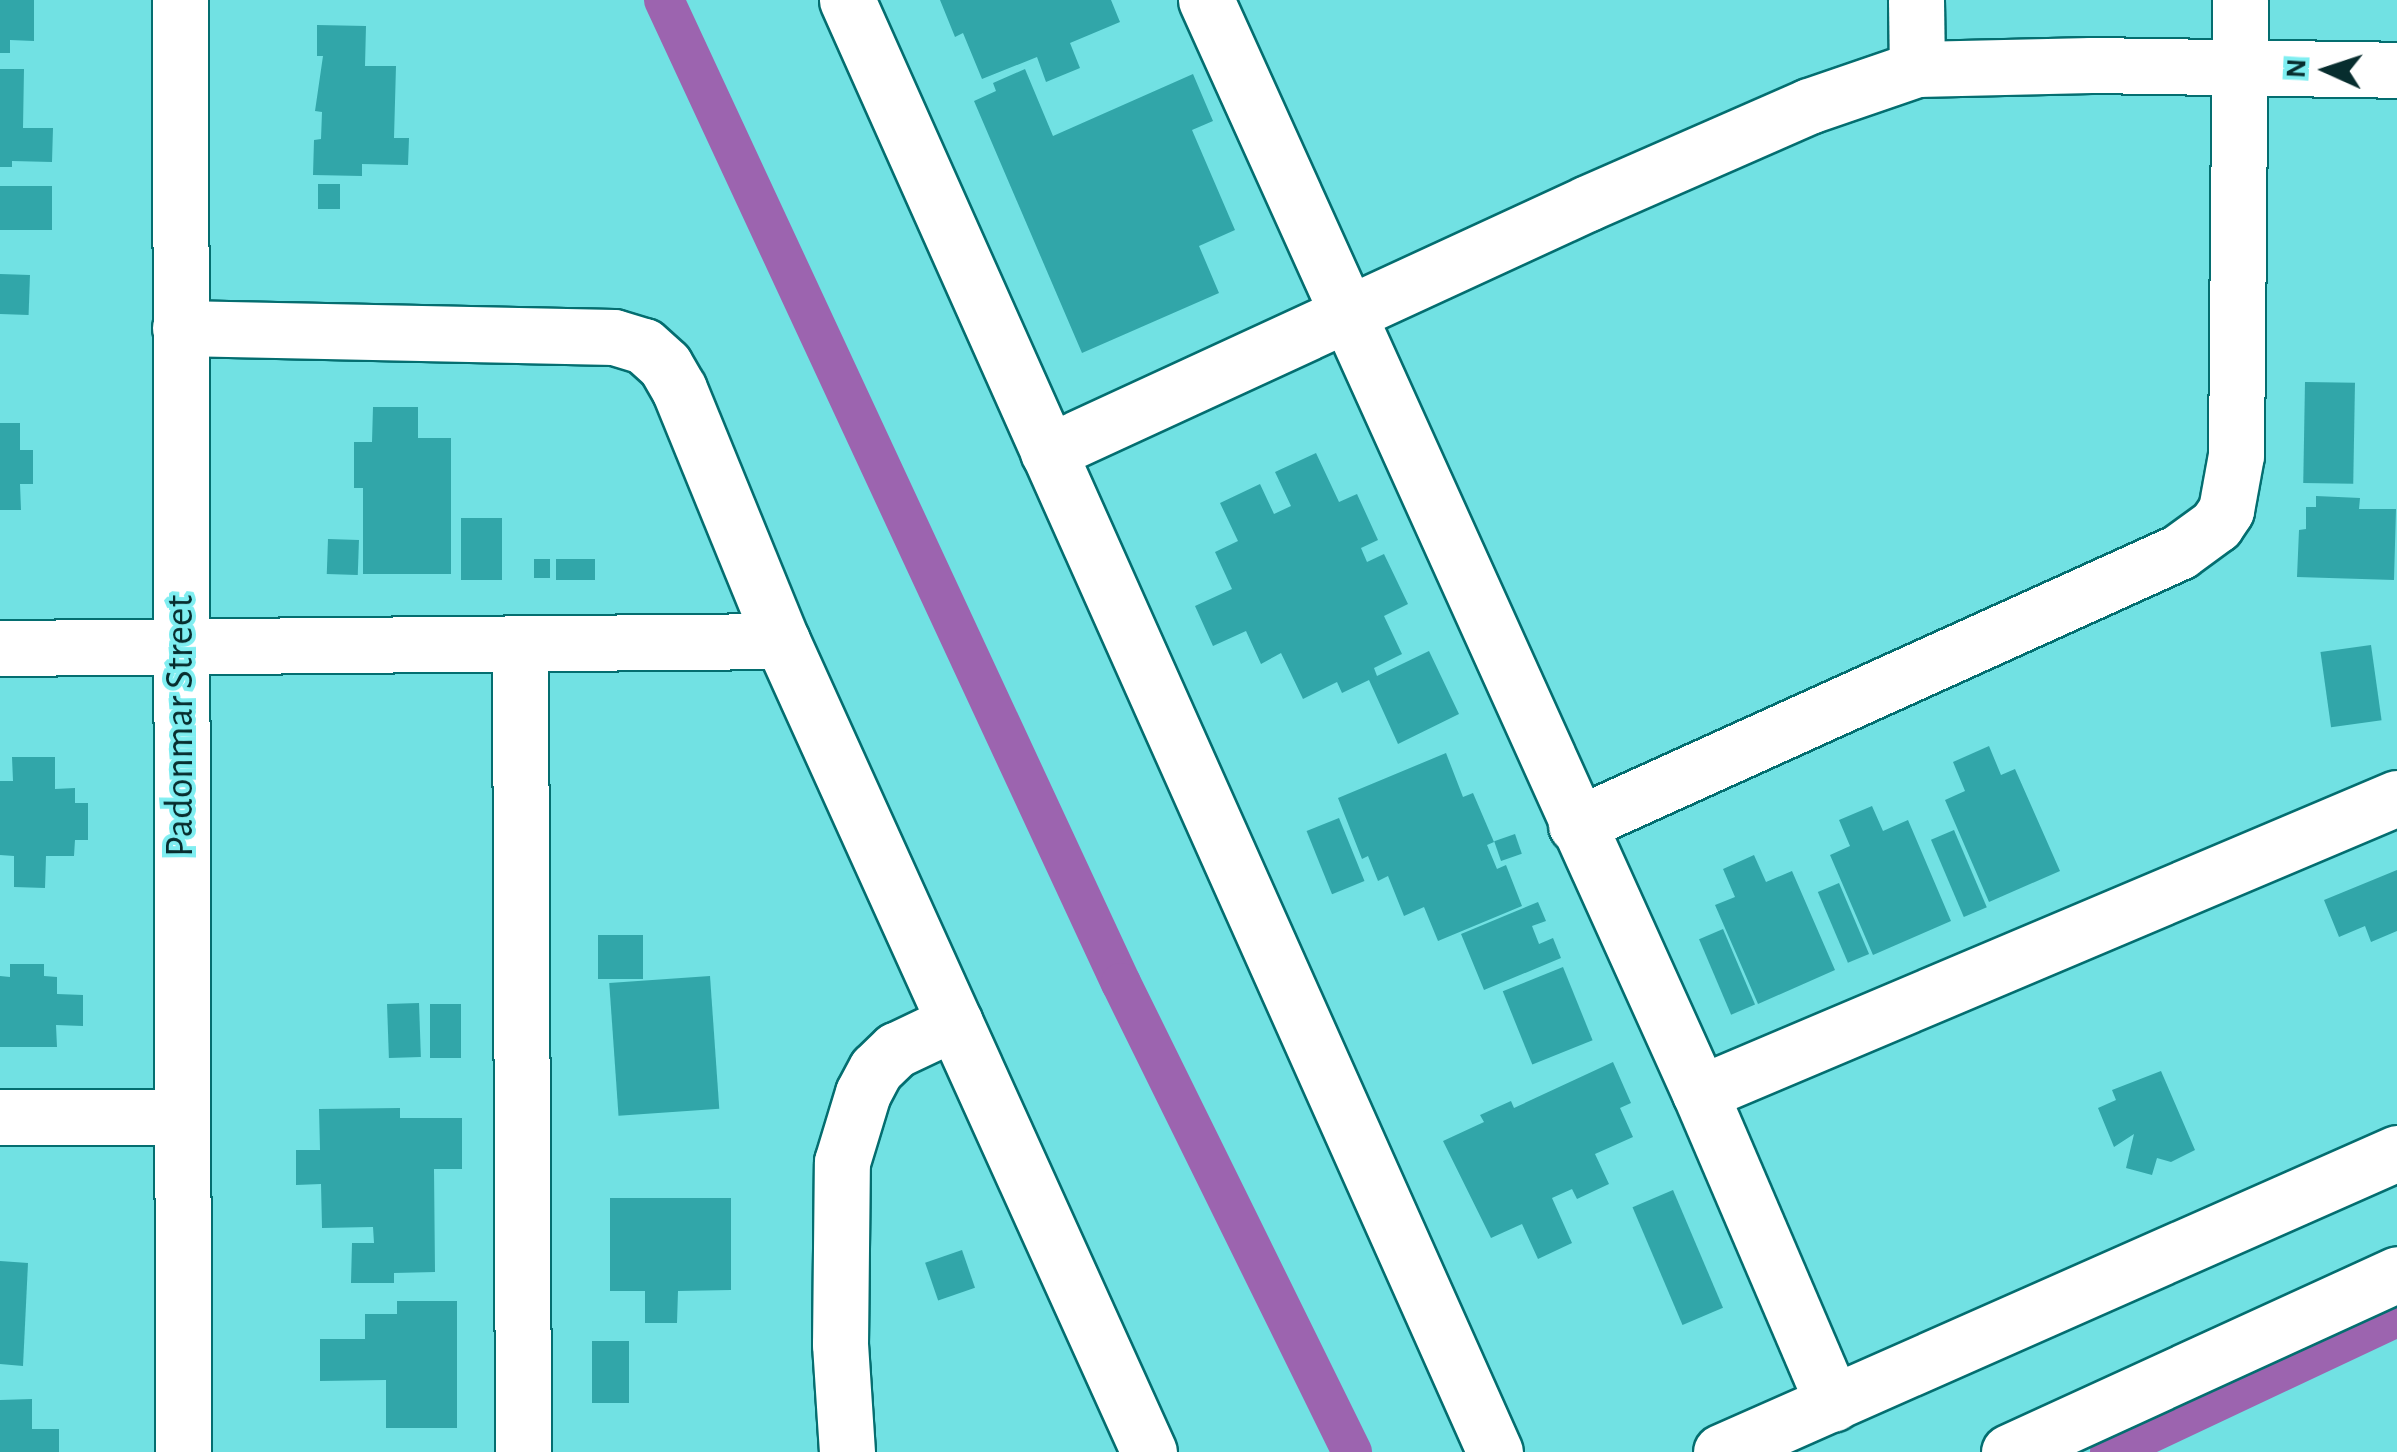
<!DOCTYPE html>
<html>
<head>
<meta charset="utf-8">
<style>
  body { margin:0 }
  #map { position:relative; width:2397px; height:1452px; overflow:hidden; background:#71e1e3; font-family:"Alegreya Sans",sans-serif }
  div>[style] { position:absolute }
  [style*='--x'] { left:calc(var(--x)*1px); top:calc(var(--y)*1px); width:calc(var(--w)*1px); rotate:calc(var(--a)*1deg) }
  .canal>* { height:40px; margin:-20px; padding:0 20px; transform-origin:20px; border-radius:20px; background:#9c64af }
  .building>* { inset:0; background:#31a6a9; transform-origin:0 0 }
  .roads { filter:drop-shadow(2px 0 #046e70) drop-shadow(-2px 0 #046e70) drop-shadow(0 2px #046e70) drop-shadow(0 -2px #046e70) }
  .minor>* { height:55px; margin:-27.5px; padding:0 27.5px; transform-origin:27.5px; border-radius:27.5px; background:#fff }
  span { translate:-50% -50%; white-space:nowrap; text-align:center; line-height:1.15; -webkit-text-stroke:8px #7feef1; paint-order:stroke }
  .street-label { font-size:40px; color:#072d2e }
  .north { position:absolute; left:2277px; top:20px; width:100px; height:100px; -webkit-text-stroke:8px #7feef1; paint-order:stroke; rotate:273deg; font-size:28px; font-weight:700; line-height:40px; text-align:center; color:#072d2e }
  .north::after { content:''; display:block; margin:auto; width:35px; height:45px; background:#072d2e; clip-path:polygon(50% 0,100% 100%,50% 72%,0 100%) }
</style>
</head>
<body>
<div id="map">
  <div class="canal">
    <div style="--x:664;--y:0;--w:1084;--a:65.07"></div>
    <div style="--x:1121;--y:983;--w:523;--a:63.78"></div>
    <div style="--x:2110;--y:1452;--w:317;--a:-25.2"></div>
  </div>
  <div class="building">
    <div style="clip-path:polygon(0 0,34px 0,34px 41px,10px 40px,10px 53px,0 53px)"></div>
    <div style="clip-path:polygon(940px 0,1111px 0,1120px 22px,1070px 43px,1080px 68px,1046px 82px,1037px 57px,982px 79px,963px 33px,955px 37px)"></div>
    <div style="clip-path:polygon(317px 25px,366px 26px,365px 66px,396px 66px,394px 138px,409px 138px,408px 165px,362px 164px,362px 176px,313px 175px,314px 140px,321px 139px,322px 112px,315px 111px,323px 56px,317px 56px)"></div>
    <div style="clip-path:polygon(0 69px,24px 69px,23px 128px,53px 128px,52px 162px,12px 161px,12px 167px,0 167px)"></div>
    <div style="clip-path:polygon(1025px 69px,1053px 136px,1193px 74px,1213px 121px,1192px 130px,1235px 230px,1199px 246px,1219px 293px,1082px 353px,974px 101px,996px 91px,993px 83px)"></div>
    <div style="left:318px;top:184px;width:22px;height:25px"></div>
    <div style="left:0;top:186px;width:52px;height:44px"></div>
    <div style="left:0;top:274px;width:30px;height:40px;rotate:2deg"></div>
    <div style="left:2305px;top:382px;width:50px;height:101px;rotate:1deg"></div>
    <div style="clip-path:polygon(373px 407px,418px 407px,418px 438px,451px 438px,451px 574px,363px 574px,363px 488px,354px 488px,354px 442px,372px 442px)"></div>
    <div style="clip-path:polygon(0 423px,20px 423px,20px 450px,33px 450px,33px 484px,20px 484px,21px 510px,0 510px)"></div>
    <div style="clip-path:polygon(1316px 453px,1339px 502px,1357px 494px,1378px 540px,1361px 548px,1367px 562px,1384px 554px,1408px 604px,1384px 616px,1402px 654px,1374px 668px,1377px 676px,1429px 651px,1459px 714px,1398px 744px,1369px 680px,1342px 693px,1337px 682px,1303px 699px,1281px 653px,1261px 664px,1246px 631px,1213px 646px,1195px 606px,1232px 589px,1215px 552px,1238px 541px,1220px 503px,1260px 484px,1274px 514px,1291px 506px,1275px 472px)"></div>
    <div style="clip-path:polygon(2316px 496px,2360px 498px,2359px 509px,2396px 509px,2394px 580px,2297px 577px,2299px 530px,2306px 529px,2306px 507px,2316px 507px)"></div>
    <div style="left:461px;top:518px;width:41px;height:62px"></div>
    <div style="left:328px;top:539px;width:31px;height:35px;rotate:2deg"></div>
    <div style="left:534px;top:559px;width:16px;height:19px"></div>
    <div style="left:556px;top:559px;width:39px;height:21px"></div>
    <div style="left:2371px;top:645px;width:76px;height:51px;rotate:82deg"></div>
    <div style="clip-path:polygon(1989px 746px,2001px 775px,2015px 769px,2060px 871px,1989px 902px,1945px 800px,1965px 791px,1953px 762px)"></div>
    <div style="clip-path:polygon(1446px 753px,1463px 797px,1473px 793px,1494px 842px,1487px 845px,1497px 869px,1506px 865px,1522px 906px,1438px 941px,1424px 907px,1404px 916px,1388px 876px,1378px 881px,1368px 856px,1362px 859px,1338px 798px)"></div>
    <div style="clip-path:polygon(12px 757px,55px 757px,55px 789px,75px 788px,75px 803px,88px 803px,88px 840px,75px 840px,74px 856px,46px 856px,45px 888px,14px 887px,14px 856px,0 855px,0 781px,13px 781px)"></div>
    <div style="clip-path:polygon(1872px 806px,1883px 831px,1908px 820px,1951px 921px,1873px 955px,1830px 855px,1850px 846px,1839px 820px)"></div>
    <div style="left:1339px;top:818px;width:68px;height:35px;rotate:68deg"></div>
    <div style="left:1954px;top:830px;width:84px;height:25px;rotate:67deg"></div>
    <div style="left:1515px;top:834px;width:21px;height:22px;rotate:71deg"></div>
    <div style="clip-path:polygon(1754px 855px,1766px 882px,1792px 871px,1835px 970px,1758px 1004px,1715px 905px,1735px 897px,1723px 869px)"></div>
    <div style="clip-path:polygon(2397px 870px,2397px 931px,2371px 942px,2365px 926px,2339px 937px,2324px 900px)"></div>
    <div style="left:1839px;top:883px;width:77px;height:23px;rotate:67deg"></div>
    <div style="clip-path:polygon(1538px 902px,1546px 921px,1532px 926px,1539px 944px,1553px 938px,1561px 958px,1484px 990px,1461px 934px)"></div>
    <div style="left:1723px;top:929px;width:82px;height:26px;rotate:67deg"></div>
    <div style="left:643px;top:935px;width:44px;height:45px;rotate:90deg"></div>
    <div style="clip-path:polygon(10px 964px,44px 964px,44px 976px,57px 977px,57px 994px,83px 995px,83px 1026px,56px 1025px,57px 1047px,0 1047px,0 976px,10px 977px)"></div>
    <div style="left:1563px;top:967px;width:79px;height:65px;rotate:68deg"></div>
    <div style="left:710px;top:976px;width:133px;height:101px;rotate:86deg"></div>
    <div style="left:419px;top:1003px;width:54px;height:32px;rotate:88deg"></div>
    <div style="left:430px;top:1004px;width:31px;height:54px"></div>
    <div style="clip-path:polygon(1613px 1062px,1631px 1103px,1620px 1108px,1633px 1137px,1595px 1154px,1609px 1184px,1577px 1199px,1572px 1189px,1552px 1198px,1572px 1243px,1538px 1259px,1522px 1224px,1491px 1238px,1443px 1141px,1484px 1122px,1480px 1115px,1511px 1101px,1514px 1108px)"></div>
    <div style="clip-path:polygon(2161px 1071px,2195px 1150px,2171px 1162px,2157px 1158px,2152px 1175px,2126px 1168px,2134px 1134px,2114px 1147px,2098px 1108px,2116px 1100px,2112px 1090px)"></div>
    <div style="clip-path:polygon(400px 1108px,400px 1118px,462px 1118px,462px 1169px,434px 1169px,435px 1272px,394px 1273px,394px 1283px,351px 1283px,352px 1243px,374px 1243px,373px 1227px,322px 1228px,321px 1184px,296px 1185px,296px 1150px,320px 1150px,319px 1109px)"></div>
    <div style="left:1673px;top:1190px;width:128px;height:44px;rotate:67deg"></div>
    <div style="clip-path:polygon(610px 1198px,731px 1198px,731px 1290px,678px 1291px,677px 1323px,645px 1323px,645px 1291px,610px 1291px)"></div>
    <div style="left:962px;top:1250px;width:40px;height:39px;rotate:71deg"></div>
    <div style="clip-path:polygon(0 1261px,28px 1263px,23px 1366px,0 1364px)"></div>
    <div style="clip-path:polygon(397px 1301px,457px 1301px,457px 1428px,386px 1428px,386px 1380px,320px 1381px,320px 1339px,365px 1339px,365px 1314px,397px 1314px)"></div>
    <div style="left:592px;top:1341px;width:37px;height:62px"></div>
    <div style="clip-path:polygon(32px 1399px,32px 1429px,59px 1429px,59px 1452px,0 1452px,0 1400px)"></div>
  </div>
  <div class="roads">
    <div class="minor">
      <div style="--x:180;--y:0;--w:1452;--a:89.88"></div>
      <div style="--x:847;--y:0;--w:1590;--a:65.95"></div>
      <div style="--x:1206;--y:0;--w:1199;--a:65.68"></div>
      <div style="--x:1700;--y:1093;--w:338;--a:66.8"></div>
      <div style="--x:1916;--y:0;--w:69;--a:89.2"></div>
      <div style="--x:180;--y:328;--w:434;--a:1.2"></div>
      <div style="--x:614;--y:337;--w:31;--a:17"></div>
      <div style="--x:644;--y:346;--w:28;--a:42"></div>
      <div style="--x:665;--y:365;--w:28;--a:60"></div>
      <div style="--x:679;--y:389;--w:272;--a:67.8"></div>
      <div style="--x:782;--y:641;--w:890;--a:65.65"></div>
      <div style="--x:1048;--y:452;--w:595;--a:-24.75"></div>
      <div style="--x:1588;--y:203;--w:241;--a:-23.7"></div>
      <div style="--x:1809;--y:106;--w:114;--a:-18.9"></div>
      <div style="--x:1917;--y:69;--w:174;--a:-1.3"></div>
      <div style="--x:2091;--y:65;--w:306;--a:0.9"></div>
      <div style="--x:520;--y:646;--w:806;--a:89.79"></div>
      <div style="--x:0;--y:648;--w:782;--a:-0.51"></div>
      <div style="--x:1576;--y:825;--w:662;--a:-24.36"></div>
      <div style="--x:2179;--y:552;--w:46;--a:-36.1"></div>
      <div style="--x:2216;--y:525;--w:18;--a:-56"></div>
      <div style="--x:2226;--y:510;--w:56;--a:-79.7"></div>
      <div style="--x:2236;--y:455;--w:455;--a:-89.5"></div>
      <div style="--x:1700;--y:1093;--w:757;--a:-22.94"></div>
      <div style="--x:0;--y:1117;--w:179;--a:0"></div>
      <div style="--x:847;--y:1452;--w:108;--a:-93.7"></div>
      <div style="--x:840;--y:1344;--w:182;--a:-89.4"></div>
      <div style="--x:842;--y:1162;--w:72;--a:-73.1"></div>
      <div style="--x:863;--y:1093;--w:27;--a:-62"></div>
      <div style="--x:876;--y:1069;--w:28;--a:-44"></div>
      <div style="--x:896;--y:1050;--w:65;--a:-25.4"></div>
      <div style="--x:1721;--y:1452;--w:739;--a:-23.86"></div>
      <div style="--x:2009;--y:1452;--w:427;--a:-24.6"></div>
    </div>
  </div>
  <div class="street-label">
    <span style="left:180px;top:726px;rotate:-90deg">Padonmar Street</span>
  </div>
  <div class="north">N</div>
</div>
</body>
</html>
